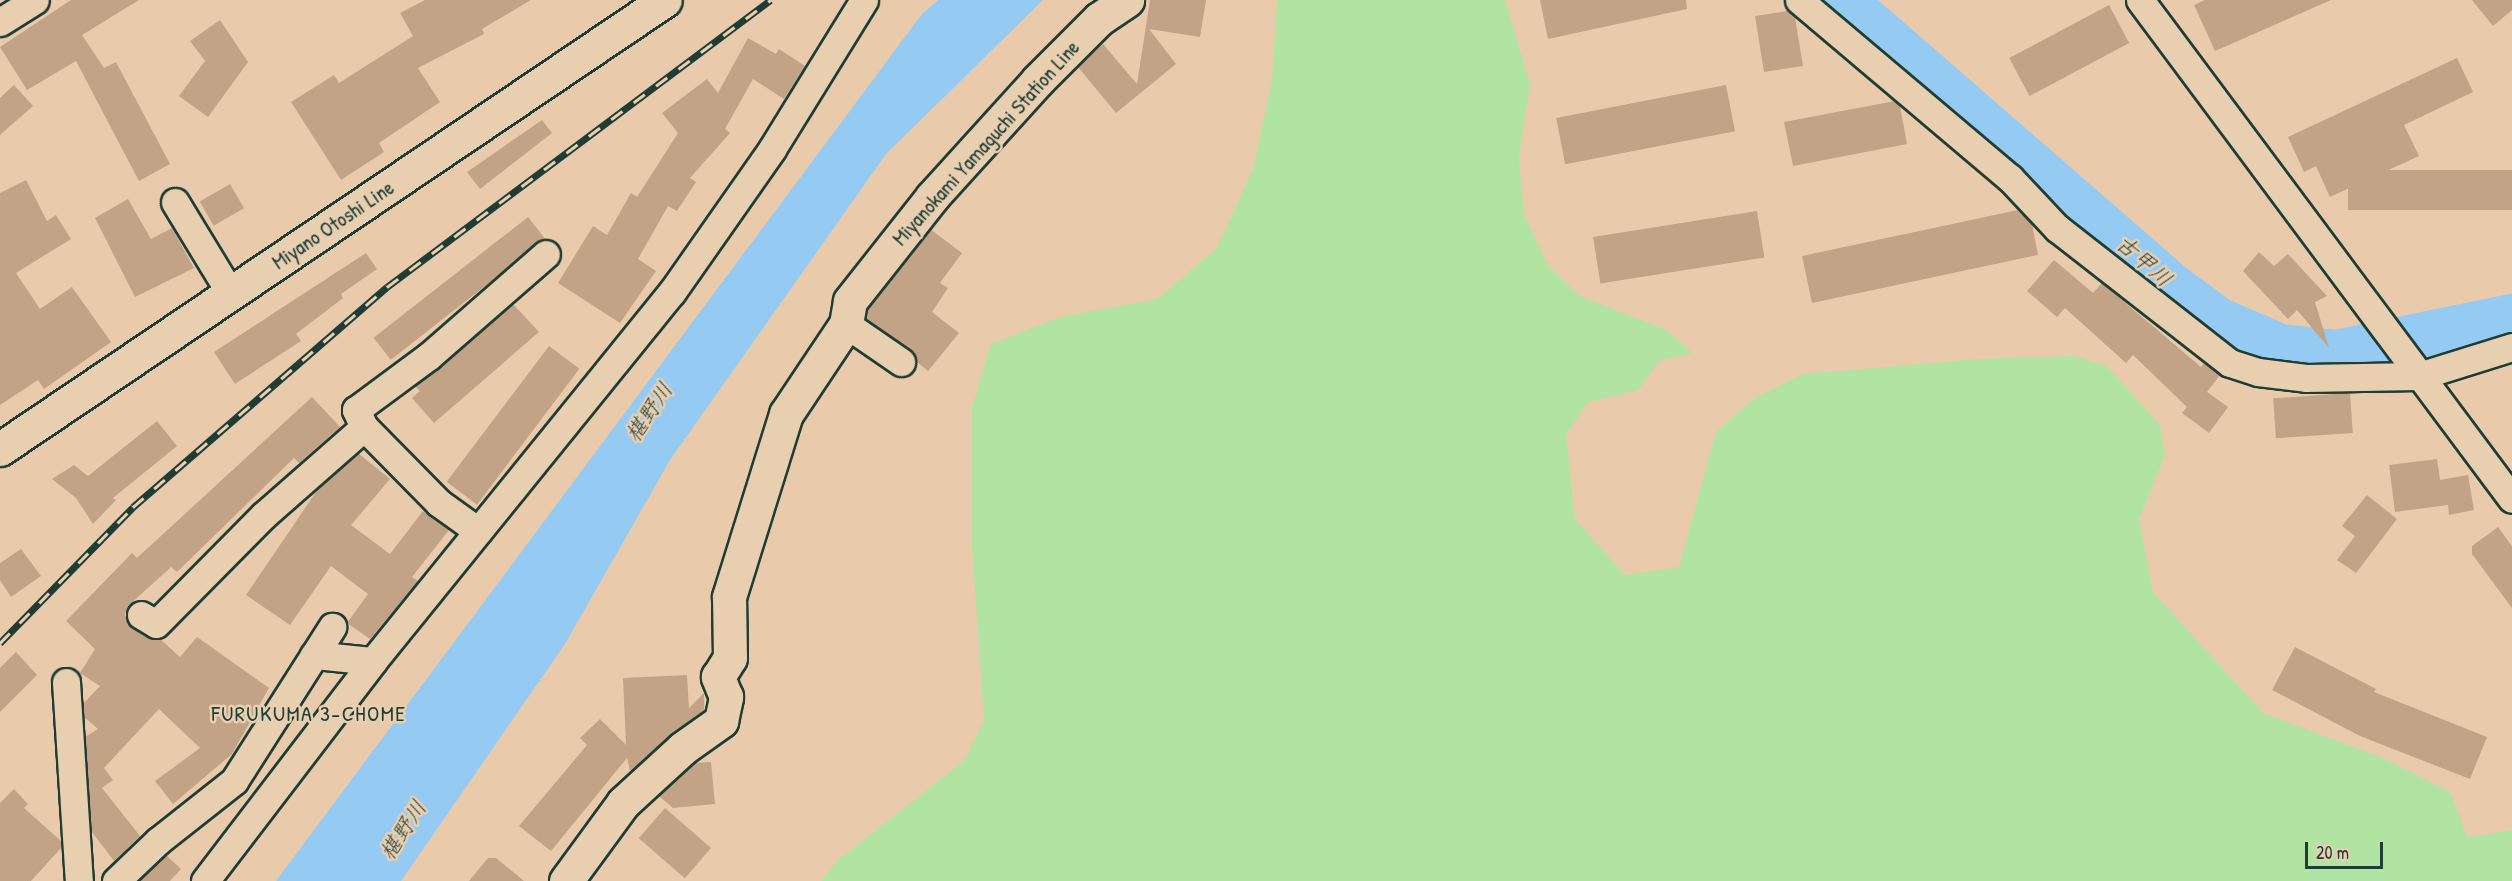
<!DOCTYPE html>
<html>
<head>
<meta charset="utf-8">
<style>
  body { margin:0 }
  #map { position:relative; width:2512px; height:881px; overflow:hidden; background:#e9cbac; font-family:"Patrick Hand","Klee One",sans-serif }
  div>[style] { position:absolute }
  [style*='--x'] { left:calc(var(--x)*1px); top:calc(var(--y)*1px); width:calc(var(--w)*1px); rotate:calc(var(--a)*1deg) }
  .green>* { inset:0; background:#b1e3a3 }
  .water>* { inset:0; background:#95caf3 }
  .river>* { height:46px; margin:-23px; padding:0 23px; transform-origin:23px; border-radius:23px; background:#95caf3 }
  .building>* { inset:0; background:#c2a386; transform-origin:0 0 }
  .roads { filter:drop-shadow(2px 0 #1f3d34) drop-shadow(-2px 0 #1f3d34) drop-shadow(0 2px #1f3d34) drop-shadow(0 -2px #1f3d34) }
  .minor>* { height:27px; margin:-13.5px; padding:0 13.5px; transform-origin:13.5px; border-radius:13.5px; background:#e8cfb0 }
  .secondary>* { height:33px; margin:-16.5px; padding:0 16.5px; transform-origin:16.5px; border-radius:16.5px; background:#e8cfb0 }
  .rail>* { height:7px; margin-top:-3.5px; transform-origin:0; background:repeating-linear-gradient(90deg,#e8cfb0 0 14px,#1f3d34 0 28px); box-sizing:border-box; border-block:2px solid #1f3d34 }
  span { translate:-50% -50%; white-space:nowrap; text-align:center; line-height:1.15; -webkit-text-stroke:5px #e8cfb0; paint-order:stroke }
  .street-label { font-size:21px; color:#1f3d34 }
  .water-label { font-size:22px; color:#25443e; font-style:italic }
  .neighbourhood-label { font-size:22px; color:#1f3d34; letter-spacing:1.5px }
  .scale { position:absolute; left:2305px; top:842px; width:78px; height:27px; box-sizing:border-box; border:3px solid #1f3d34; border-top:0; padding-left:8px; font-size:18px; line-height:21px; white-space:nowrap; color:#1f3d34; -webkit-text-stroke:4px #e8cfb0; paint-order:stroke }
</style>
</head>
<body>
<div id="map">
  <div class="green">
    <div style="clip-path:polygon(1277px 0,1505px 0,1530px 84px,1519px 158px,1524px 214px,1548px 266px,1580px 296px,1666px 330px,1693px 353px,1660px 360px,1638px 390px,1588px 402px,1566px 435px,1575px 519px,1625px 575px,1679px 567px,1716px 432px,1755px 398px,1803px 374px,1977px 359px,2075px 356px,2107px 366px,2160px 425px,2165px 455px,2139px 519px,2153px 592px,2263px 713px,2383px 758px,2450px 792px,2467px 837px,2512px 830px,2512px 881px,821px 881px,838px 860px,965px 760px,984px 721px,972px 545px,972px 407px,991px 344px,1061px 317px,1157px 299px,1217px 248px,1253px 169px,1272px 80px)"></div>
  </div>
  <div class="water">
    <div style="clip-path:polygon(938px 0,1043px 0,886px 154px,670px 460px,565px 644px,401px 881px,276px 881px,922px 14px)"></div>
  </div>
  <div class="river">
    <div style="--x:1843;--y:0;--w:431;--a:41"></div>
    <div style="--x:2168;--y:283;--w:62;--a:36.5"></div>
    <div style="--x:2218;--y:320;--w:68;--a:23.5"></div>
    <div style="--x:2280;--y:347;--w:56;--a:6.1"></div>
    <div style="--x:2336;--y:353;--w:180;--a:-11.6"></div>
  </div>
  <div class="building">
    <div style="clip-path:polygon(71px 0,139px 0,82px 35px,104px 68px,116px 62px,170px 164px,139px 181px,76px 61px,27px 90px,0 47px)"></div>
    <div style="clip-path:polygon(425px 0,531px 0,482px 29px,484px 34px,418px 68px,440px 102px,379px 143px,384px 152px,341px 180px,291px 102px,334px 75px,339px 83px,413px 36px,400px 13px)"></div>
    <div style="clip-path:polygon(1150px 0,1206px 0,1200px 37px,1149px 29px,1176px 64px,1116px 113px,1078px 67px,1103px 44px,1137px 84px)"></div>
    <div style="clip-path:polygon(1540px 0,1686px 0,1687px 9px,1548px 39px)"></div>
    <div style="clip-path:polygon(2205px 0,2331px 0,2215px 51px,2194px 5px)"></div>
    <div style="clip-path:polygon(2472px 0,2512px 0,2512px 10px,2493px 26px)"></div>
    <div style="left:2109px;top:5px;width:43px;height:113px;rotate:62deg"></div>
    <div style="clip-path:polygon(1788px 11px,1795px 17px,1803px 66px,1764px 72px,1755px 16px)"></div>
    <div style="clip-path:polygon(220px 20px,248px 62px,208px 117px,179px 96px,205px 61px,190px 41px)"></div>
    <div style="clip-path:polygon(748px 38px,776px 54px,779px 49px,805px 66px,784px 99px,753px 79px,725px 129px,730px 133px,690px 178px,696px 182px,677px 211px,668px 206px,638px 259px,656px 271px,620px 323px,558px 283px,593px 226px,607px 235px,631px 193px,637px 197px,678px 133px,662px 113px,707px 79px,718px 93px)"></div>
    <div style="clip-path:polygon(2457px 58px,2473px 92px,2404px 125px,2419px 156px,2330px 197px,2316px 166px,2304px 172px,2288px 137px)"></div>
    <div style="clip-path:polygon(14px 85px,33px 106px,0 135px,0 98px)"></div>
    <div style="left:1726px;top:85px;width:47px;height:173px;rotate:79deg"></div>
    <div style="clip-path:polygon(1895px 101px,1900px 106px,1907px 144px,1793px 166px,1784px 122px)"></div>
    <div style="clip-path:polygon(542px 120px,552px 133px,480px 189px,467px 172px)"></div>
    <div style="left:2512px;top:170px;width:40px;height:164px;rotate:90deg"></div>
    <div style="clip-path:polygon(26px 180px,47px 221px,56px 215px,71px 239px,16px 273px,40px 309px,72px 287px,111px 342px,44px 389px,38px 380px,0 405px,0 193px)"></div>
    <div style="left:230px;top:184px;width:28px;height:35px;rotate:60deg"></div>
    <div style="clip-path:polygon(128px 199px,151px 239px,172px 228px,194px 268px,135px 297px,95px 218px)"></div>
    <div style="clip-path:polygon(2018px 210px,2032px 224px,2038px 255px,1812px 303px,1802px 256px)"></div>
    <div style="left:1757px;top:211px;width:47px;height:166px;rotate:81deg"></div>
    <div style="left:528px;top:217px;width:28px;height:196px;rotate:52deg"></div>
    <div style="clip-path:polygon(930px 229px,962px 253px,940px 283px,948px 288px,932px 312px,959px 333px,928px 371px,917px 362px,915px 352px,866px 319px,868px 309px)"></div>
    <div style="clip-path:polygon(2259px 252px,2274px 266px,2288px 254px,2327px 296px,2315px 302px,2329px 348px,2297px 310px,2288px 319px,2243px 271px)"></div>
    <div style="clip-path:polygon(366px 253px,377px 269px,341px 294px,343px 298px,296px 334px,301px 341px,235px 384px,214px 352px)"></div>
    <div style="clip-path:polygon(2054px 260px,2093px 293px,2102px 283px,2201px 367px,2204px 363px,2220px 375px,2207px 392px,2228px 407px,2209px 433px,2182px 413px,2187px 407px,2133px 355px,2126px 363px,2065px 308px,2057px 317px,2027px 291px)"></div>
    <div style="clip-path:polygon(513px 304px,539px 332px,434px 423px,412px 398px,420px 391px,415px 386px)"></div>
    <div style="left:549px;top:346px;width:38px;height:170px;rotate:37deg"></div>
    <div style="left:2350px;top:393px;width:40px;height:77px;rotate:86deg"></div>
    <div style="clip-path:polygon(312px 397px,340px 427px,299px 463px,294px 458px,177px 572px,171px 567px,127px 607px,125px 615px,132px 628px,160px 639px,180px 657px,197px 637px,269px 688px,232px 754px,173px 804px,155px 781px,200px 748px,159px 709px,104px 768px,113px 780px,102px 788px,140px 836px,114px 861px,92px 832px,85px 737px,98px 729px,84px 717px,83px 704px,100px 686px,80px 673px,95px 649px,66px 621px,132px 553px,137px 558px)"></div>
    <div style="clip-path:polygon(157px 421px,177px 446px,113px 498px,116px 500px,93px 524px,76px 498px,52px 479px,74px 465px,88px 476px)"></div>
    <div style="clip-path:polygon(358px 453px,390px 479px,351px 525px,390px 554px,423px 511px,449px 530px,412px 577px,418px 581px,370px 639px,347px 623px,368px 594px,331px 566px,290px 625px,246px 595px,318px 489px)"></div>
    <div style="clip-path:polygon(2437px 459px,2440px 480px,2468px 475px,2474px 510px,2449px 515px,2448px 505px,2395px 512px,2389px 465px)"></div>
    <div style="clip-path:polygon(2367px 495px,2397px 519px,2356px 573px,2337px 560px,2355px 536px,2342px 526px)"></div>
    <div style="clip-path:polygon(2498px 527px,2512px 546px,2512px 608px,2472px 554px,2472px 546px)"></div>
    <div style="clip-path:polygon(21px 549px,41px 576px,11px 597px,0 580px,0 563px)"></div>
    <div style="clip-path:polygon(2295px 647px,2376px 689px,2374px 692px,2487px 737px,2470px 779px,2360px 736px,2272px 690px)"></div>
    <div style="clip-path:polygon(16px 652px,37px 675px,0 712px,0 668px)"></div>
    <div style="clip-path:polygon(687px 675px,689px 708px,704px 693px,704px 710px,630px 771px,627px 758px,551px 851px,519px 826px,587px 745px,580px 738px,600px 719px,626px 745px,623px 678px)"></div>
    <div style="clip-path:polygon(711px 762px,715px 804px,673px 808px,659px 796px,694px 763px)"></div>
    <div style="clip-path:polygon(14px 789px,28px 804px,24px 808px,61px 841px,61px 848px,31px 881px,0 881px,0 803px)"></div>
    <div style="left:665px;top:808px;width:61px;height:40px;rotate:41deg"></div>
    <div style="clip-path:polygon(166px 855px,181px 869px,170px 881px,139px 881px)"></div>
    <div style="clip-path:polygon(488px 858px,496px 858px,524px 881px,469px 881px)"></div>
  </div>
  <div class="roads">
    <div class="minor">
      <div style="--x:1799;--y:0;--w:276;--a:40.2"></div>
      <div style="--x:2010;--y:178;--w:69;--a:46.8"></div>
      <div style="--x:2057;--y:228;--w:219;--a:38"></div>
      <div style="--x:2230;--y:363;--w:29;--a:18"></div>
      <div style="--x:2258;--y:372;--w:48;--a:7.1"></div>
      <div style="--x:2306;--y:378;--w:113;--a:-1"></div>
      <div style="--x:2419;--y:376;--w:97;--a:-17.3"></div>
      <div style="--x:2140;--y:0;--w:622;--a:53.3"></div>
      <div style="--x:0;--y:22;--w:41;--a:-32.2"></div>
      <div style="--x:175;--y:202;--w:108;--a:58.7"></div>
      <div style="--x:846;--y:324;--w:67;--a:34.6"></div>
      <div style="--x:478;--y:531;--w:48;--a:-144.3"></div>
      <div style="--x:439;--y:503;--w:107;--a:-134.6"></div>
      <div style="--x:364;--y:427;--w:19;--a:-115"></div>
      <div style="--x:356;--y:410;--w:91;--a:-36.5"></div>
      <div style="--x:429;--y:356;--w:155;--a:-41.1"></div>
      <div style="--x:141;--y:615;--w:17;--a:31"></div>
      <div style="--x:156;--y:624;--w:153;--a:-45.3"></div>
      <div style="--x:264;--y:515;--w:133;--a:-41.3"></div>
      <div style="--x:314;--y:655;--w:59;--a:5.8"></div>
      <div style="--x:66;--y:682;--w:199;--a:86.3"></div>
      <div style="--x:116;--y:881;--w:58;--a:-43.6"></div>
      <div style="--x:158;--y:841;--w:97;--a:-38.3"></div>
      <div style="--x:234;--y:781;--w:183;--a:-57.5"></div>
      <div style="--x:205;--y:881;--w:277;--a:-52.6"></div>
      <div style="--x:373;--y:661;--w:475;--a:-51"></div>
      <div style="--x:672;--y:292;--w:174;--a:-55"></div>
      <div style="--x:772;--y:149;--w:175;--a:-58.3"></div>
    </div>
    <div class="secondary">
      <div style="--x:0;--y:449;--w:802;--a:-34.03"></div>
      <div style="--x:566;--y:881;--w:97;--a:-53.8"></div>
      <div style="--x:623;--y:803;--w:81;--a:-42.5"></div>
      <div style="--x:683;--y:748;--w:47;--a:-35.4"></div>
      <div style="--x:721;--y:721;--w:25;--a:-78"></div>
      <div style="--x:726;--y:697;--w:22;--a:-112"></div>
      <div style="--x:718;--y:677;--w:22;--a:-58"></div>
      <div style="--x:730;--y:658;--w:61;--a:-90.9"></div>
      <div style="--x:729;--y:597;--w:192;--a:-72.7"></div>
      <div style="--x:786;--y:414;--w:108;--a:-56.3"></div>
      <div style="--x:846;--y:324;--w:23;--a:-80"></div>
      <div style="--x:850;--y:301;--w:132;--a:-51.7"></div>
      <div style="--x:932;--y:197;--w:156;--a:-47.8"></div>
      <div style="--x:1037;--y:81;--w:88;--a:-45"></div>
      <div style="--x:1099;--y:19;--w:34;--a:-34"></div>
    </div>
  </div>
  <div class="rail">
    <div style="--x:0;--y:643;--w:190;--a:-45.6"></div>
    <div style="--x:133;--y:507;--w:336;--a:-40.9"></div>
    <div style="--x:387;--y:287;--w:479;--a:-36.8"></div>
  </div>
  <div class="street-label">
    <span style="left:986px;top:143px;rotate:-48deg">Miyanokami Yamaguchi Station Line</span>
    <span style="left:333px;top:225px;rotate:-34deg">Miyano Otoshi Line</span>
  </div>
  <div class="water-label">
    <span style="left:2144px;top:261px;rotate:41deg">古甲川</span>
    <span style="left:649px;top:412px;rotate:-56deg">椹野川</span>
    <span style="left:403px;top:830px;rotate:-57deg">椹野川</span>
  </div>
  <div class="neighbourhood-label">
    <span style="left:309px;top:714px">FURUKUMA 3-CHOME</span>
  </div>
  <div class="scale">20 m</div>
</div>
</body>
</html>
